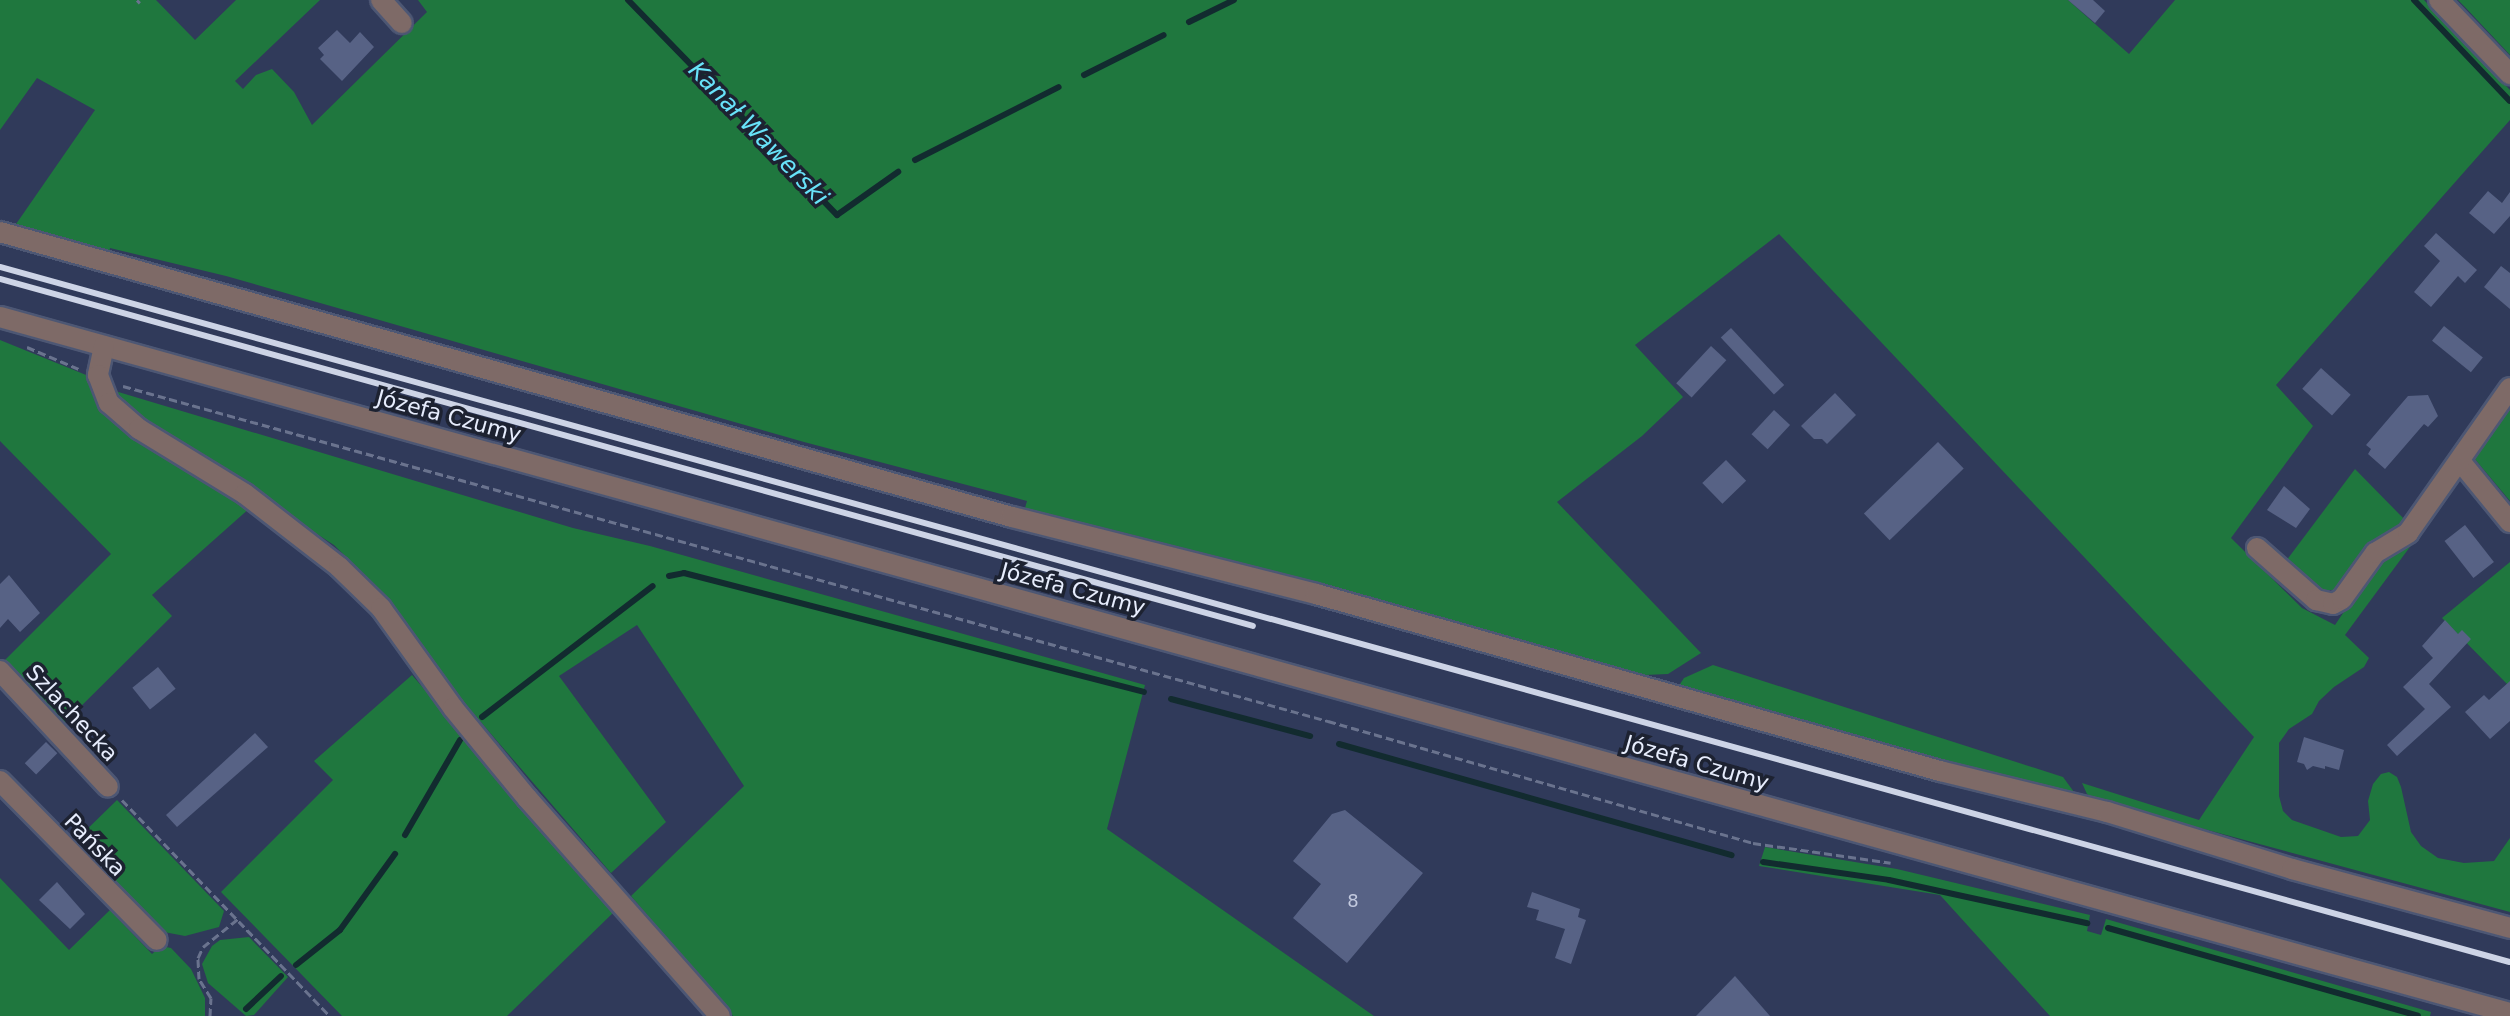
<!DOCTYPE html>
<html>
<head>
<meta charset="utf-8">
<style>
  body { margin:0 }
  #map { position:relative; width:2510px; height:1016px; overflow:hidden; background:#303a5a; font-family:"DejaVu Sans",sans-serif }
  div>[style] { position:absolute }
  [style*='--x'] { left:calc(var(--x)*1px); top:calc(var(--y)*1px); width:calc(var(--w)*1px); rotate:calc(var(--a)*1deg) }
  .green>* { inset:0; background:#1f773e }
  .stream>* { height:6px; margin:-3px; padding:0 3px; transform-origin:3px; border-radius:3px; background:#122b2f }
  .building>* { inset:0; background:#576285; transform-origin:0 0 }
  .path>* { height:3px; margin-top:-1.5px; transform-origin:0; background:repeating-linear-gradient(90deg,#6a738e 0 8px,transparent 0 12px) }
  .roads { filter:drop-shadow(2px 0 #4d5774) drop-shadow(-2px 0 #4d5774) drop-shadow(0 2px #4d5774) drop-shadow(0 -2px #4d5774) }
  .minor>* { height:20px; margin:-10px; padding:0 10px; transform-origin:10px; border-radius:10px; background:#7e6a67 }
  .rail>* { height:6px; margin:-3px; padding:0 3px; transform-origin:3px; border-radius:3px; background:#cdd4e6 }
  span { translate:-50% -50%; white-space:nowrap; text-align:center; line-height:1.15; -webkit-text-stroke:7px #1d2231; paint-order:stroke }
  .number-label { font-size:18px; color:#c3cadf }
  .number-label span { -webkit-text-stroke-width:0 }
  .street-label { font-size:22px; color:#e7edfd }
  .water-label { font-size:24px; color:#68e3f9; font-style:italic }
</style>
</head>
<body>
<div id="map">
  <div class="green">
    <div style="clip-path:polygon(0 0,156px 0,195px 40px,236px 0,320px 0,235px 81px,243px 89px,256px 75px,272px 69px,294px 92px,312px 125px,427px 12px,418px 0,2068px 0,2129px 54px,2175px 0,2424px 0,2510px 90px,2510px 120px,2276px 385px,2313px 426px,2231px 538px,2302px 608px,2335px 625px,2366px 579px,2423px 518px,2429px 521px,2345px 635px,2369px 658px,2364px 667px,2334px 687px,2319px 701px,2312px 714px,2289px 729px,2279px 743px,2279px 796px,2283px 811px,2292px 820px,2341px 837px,2358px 836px,2370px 820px,2368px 801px,2373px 784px,2381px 774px,2389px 772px,2397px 777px,2401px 787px,2411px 832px,2421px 846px,2438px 858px,2464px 863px,2494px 861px,2510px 838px,2510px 912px,2093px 799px,2087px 794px,2082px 783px,2199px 820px,2254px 737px,1779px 234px,1635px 345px,1683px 397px,1642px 436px,1557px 502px,1701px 653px,1668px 674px,1644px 675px,1540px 649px,1313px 581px,1105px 528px,1023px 515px,1027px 501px,804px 442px,226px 276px,110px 248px,108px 258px,14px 227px,95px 110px,37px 78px,0 130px)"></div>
    <div style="clip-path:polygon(2458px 0,2510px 0,2510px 55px,2464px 6px)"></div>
    <div style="clip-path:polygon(0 340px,91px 377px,95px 396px,103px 407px,251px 507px,152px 595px,172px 616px,59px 728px,0 665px,111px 554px,0 441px)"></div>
    <div style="clip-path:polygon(115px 391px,573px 528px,650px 546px,1145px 685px,1107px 829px,1374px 1016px,733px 1016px,631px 896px,744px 786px,637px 625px,559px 676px,666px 822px,611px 873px,454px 691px,389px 600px,334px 545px,133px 416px,116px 398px)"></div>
    <div style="clip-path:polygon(2510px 403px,2510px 501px,2473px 457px)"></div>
    <div style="clip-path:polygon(2355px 469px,2406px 521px,2373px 546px,2337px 590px,2315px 590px,2286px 561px)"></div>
    <div style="clip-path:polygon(2510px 562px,2510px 687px,2442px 618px)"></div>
    <div style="clip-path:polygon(1713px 665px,2063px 777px,2074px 792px,2073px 796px,1676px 690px,1684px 678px)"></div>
    <div style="clip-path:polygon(412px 675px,616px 910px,507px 1016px,342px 1016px,221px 892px,333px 780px,314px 761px)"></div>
    <div style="clip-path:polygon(117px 800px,224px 911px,219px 927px,185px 936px,164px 932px,75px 841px)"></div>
    <div style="clip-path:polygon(1765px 847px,1897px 869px,2090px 915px,2087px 931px,2101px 935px,2106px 919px,2431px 1012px,2430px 1016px,2050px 1016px,1940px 895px,1759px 866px)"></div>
    <div style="clip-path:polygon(0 878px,69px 950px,110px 910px,152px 954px,161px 946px,171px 948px,191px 969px,205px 998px,205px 1016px,0 1016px)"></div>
    <div style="clip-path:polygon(249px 937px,288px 977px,254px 1015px,246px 1016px,208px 983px,202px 964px,212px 946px,220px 940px)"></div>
  </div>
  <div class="stream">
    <div style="--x:628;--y:0;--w:300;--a:45.8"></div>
    <div style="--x:837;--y:215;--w:75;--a:-35.2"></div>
    <div style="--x:2414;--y:0;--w:139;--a:46.5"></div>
    <div style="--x:1189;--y:22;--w:50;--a:-26.1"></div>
    <div style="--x:1084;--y:75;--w:89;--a:-26.6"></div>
    <div style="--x:915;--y:160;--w:161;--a:-26.9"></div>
    <div style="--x:669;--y:576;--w:15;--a:-11"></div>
    <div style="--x:684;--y:573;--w:475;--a:14.5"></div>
    <div style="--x:1171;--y:699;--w:144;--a:14.9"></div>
    <div style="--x:482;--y:717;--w:215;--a:-37.5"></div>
    <div style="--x:1339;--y:744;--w:408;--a:15.8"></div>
    <div style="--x:405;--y:835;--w:110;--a:-59.9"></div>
    <div style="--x:1763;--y:862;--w:127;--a:8.1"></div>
    <div style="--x:1889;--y:880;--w:203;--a:12.3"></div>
    <div style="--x:2108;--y:928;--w:322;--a:15.8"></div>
    <div style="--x:296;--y:965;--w:56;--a:-38.5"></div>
    <div style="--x:340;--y:930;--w:94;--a:-54.1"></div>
    <div style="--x:246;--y:1009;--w:48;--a:-43.3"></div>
  </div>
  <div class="building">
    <div style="clip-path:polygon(2068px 0,2093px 0,2105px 11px,2095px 23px)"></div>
    <div style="clip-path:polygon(337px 30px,350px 43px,360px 32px,374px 47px,342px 81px,320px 59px,324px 55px,318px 48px)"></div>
    <div style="clip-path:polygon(2488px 191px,2502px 203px,2510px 192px,2510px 216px,2494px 234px,2469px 213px)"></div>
    <div style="clip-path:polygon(2436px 233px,2477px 270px,2465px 283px,2458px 276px,2431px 307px,2414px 292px,2440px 261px,2424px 246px)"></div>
    <div style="clip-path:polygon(2501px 266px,2510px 273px,2510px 309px,2484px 287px)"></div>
    <div style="left:2444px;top:326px;width:50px;height:19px;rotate:39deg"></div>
    <div style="left:1731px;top:328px;width:78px;height:14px;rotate:47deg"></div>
    <div style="left:1711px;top:346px;width:21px;height:51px;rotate:43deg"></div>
    <div style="left:2321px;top:368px;width:40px;height:28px;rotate:42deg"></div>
    <div style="clip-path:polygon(1835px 393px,1856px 415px,1827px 444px,1822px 439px,1814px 439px,1801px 426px)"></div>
    <div style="clip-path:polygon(2428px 395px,2438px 416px,2428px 427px,2424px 424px,2385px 469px,2368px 454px,2371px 449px,2366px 445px,2408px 396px)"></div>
    <div style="left:1774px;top:410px;width:22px;height:33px;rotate:43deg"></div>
    <div style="left:1938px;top:442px;width:37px;height:103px;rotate:46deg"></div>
    <div style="left:1726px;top:460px;width:29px;height:33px;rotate:46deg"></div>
    <div style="clip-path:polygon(2284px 486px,2310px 509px,2296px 528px,2267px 510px)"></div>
    <div style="left:2465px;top:525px;width:47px;height:26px;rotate:52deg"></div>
    <div style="clip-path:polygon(9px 575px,40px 613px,20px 632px,8px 619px,0 628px,0 584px)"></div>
    <div style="clip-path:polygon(2445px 620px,2458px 634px,2462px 630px,2471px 639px,2429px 684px,2451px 707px,2397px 756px,2387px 745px,2425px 709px,2403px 687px,2433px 658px,2422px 646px)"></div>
    <div style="left:158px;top:667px;width:28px;height:33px;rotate:51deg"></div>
    <div style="clip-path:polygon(2510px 681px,2510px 721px,2490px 739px,2465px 712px,2484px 695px,2489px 700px)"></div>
    <div style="clip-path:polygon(255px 733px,268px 747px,177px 827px,166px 815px)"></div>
    <div style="clip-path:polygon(2304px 737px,2344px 750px,2339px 770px,2325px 766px,2325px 769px,2313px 766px,2307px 770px,2304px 764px,2297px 762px)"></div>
    <div style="left:46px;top:742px;width:16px;height:30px;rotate:45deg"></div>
    <div style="clip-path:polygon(1345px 810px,1423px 873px,1347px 963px,1293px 918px,1321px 884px,1293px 861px,1332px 814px)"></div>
    <div style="clip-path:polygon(57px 882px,85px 914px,70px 929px,39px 900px)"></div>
    <div style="clip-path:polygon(1532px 892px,1580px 909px,1578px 917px,1586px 920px,1571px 964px,1555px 958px,1565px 929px,1536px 920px,1539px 910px,1527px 907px)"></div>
    <div style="clip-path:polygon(1735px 976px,1770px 1016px,1696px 1016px)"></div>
  </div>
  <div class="path">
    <div style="--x:137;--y:0;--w:4;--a:45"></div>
    <div style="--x:27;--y:347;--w:56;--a:22.9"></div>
    <div style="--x:123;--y:386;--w:1251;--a:15.54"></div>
    <div style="--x:1328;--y:721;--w:442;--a:16"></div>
    <div style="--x:1753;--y:843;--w:139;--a:8.2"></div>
    <div style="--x:122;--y:800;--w:300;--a:46.1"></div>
    <div style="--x:210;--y:1016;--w:18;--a:-87"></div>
    <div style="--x:211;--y:998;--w:22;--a:-122"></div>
    <div style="--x:199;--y:979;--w:21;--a:-93"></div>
    <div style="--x:198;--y:958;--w:12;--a:-66"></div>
    <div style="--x:203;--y:947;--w:46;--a:-38.9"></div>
  </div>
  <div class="roads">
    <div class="minor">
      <div style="--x:381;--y:0;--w:31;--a:48"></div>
      <div style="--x:2439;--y:0;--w:103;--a:46.2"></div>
      <div style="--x:0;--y:232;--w:1051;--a:15.73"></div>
      <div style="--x:1012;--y:517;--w:314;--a:14.2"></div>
      <div style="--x:1316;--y:594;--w:649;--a:15.84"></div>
      <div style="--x:1940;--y:771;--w:172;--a:13.8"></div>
      <div style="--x:2107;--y:812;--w:194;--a:17.1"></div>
      <div style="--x:2292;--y:869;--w:226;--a:15.1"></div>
      <div style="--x:0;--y:317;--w:2605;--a:15.5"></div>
      <div style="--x:104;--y:346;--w:30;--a:102"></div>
      <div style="--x:98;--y:375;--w:30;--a:69"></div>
      <div style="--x:109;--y:403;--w:40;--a:41"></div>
      <div style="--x:139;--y:429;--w:124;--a:31.5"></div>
      <div style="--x:245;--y:494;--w:119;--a:37.8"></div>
      <div style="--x:339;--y:567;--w:59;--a:44.3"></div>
      <div style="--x:381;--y:608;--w:123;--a:54.2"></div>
      <div style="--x:453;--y:708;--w:117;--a:50.6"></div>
      <div style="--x:527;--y:798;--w:291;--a:48.5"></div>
      <div style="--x:2460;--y:461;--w:79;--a:50.7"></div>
      <div style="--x:2257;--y:548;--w:79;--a:41.4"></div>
      <div style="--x:2316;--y:600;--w:17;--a:13"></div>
      <div style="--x:2333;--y:604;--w:10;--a:-29"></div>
      <div style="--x:2342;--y:599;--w:57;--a:-54.3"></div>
      <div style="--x:2375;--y:553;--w:39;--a:-31"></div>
      <div style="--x:2408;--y:533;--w:177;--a:-54.9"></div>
      <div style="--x:0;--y:671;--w:158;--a:47"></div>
      <div style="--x:0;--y:781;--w:223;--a:45.4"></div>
    </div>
  </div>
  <div class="rail">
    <div style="--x:0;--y:267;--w:2604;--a:15.48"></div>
    <div style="--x:0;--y:279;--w:1300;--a:15.48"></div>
  </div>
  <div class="number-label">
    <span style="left:1353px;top:901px">8</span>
  </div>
  <div class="street-label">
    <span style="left:449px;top:416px;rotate:15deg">Józefa Czumy</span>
    <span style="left:1073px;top:589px;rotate:15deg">Józefa Czumy</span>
    <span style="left:72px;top:713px;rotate:47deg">Szlachecka</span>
    <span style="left:1697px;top:763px;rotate:16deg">Józefa Czumy</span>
    <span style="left:95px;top:845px;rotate:46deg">Pańska</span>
  </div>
  <div class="water-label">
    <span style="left:758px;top:134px;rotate:46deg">Kanał Wawerski</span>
  </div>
</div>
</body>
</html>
